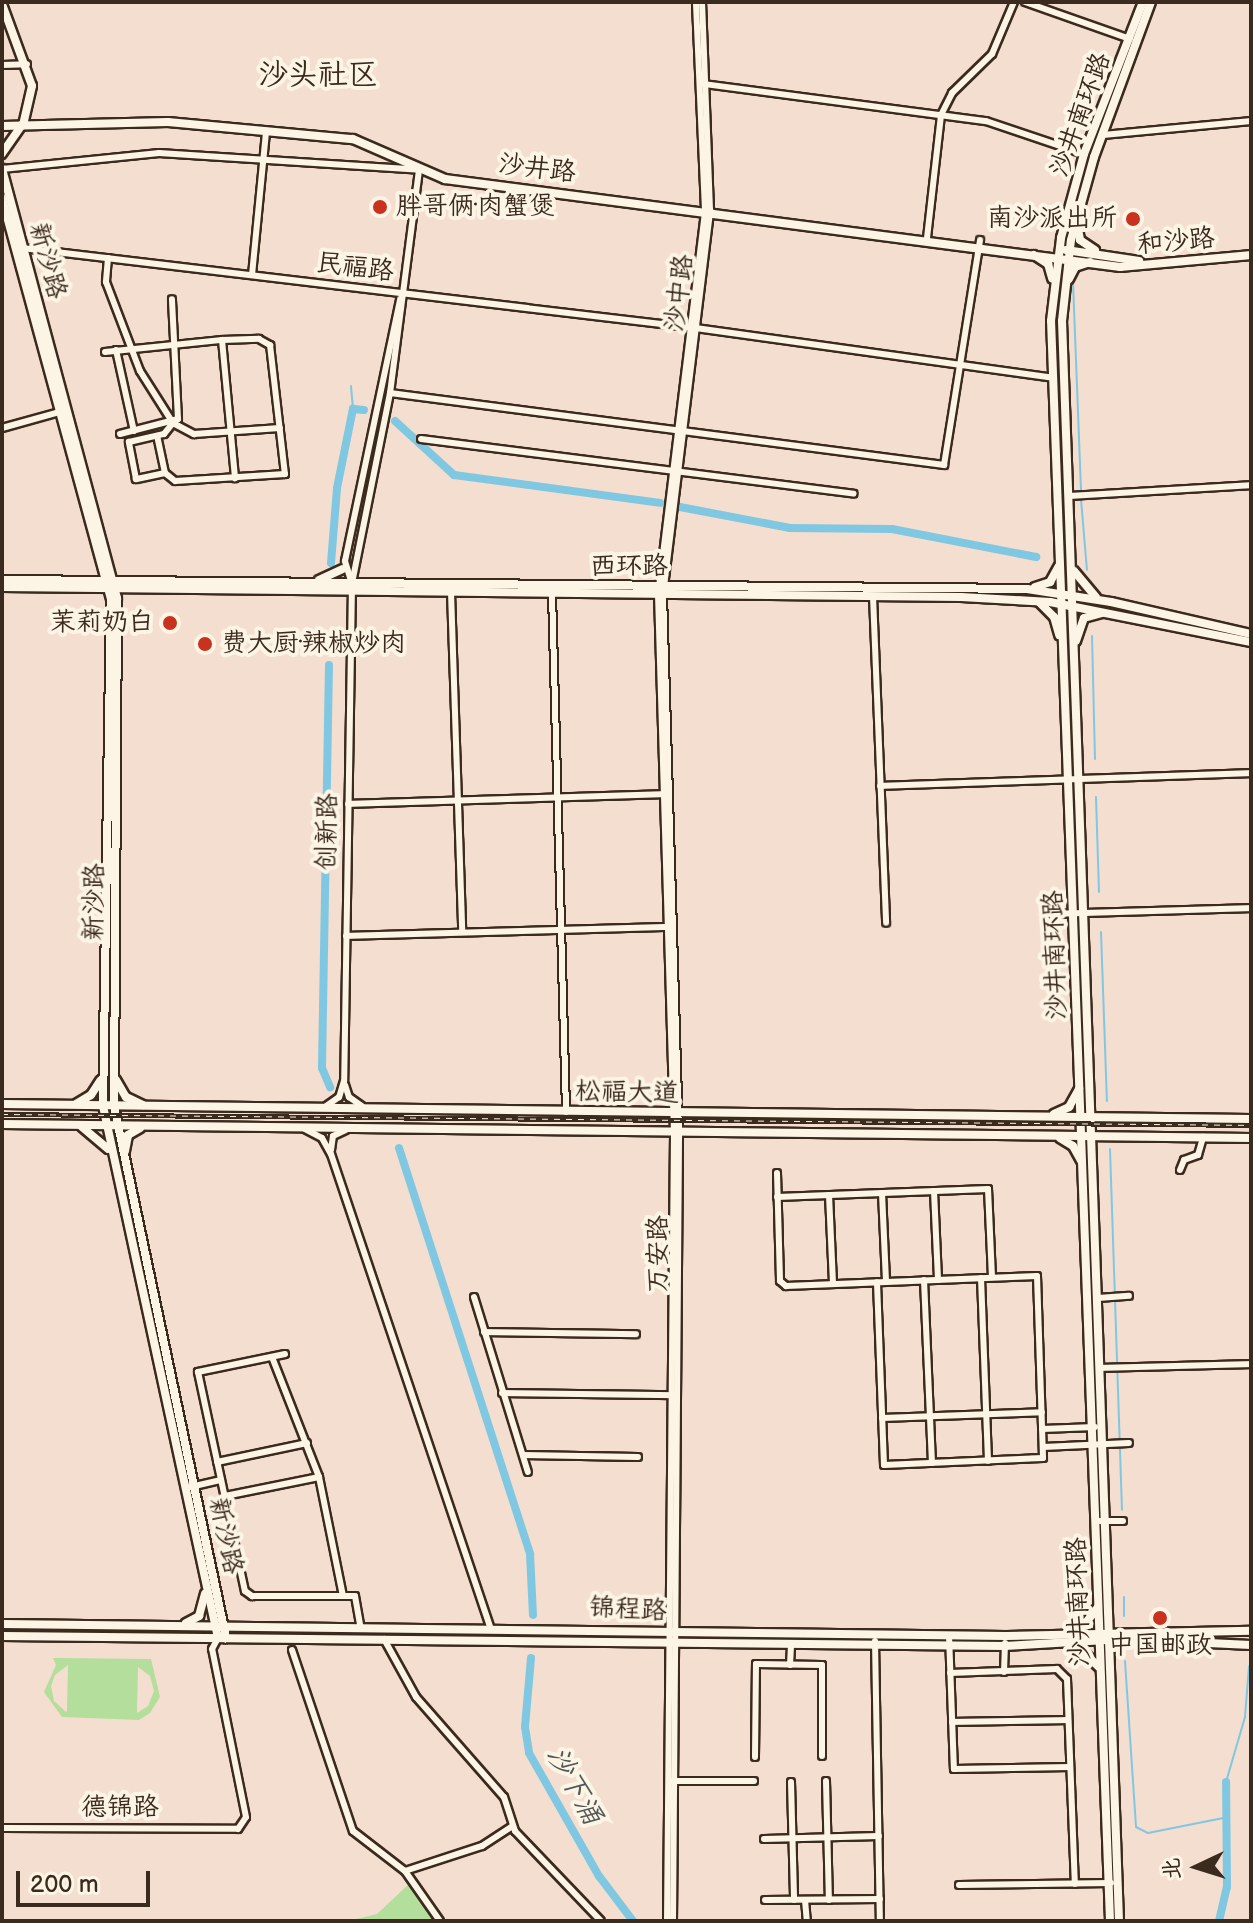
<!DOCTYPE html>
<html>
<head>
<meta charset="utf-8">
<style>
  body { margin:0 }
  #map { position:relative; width:1253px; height:1923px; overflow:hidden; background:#f4ded0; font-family:"Balsamiq Sans","LXGW WenKai TC",sans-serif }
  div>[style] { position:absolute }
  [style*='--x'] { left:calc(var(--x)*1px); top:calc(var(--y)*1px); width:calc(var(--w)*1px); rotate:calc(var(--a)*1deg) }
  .green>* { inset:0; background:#b4de9b }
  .stream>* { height:2px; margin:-1px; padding:0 1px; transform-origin:1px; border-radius:1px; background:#80c7e1 }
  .river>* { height:8px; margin:-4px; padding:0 4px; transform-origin:4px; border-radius:4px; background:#80c7e1 }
  .roads { filter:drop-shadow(2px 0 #3b2a1e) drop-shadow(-2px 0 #3b2a1e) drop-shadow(0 2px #3b2a1e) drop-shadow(0 -2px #3b2a1e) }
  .minor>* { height:6px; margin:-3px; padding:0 3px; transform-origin:3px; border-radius:3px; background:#fcf5e5 }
  .major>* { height:8px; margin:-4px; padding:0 4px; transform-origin:4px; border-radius:4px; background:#fcf5e5 }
  .rail>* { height:5px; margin-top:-2.5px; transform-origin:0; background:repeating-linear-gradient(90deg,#fcf5e5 0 6px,#3b2a1e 0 12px); box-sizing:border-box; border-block:2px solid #3b2a1e }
  .dots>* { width:22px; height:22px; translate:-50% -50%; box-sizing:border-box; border:4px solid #fcf5e5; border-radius:50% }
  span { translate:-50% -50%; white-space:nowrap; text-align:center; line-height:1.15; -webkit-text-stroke:8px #fcf5e5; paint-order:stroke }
  .street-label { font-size:26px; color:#3b2a1e }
  .poi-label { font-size:26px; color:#3b2a1e }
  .left { translate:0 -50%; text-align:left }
  .right { translate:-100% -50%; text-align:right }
  .water-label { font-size:28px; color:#505958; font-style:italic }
  .quarter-label { font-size:30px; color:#3b2a1e }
  .frame { position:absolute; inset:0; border:4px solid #3b2a1e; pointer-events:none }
  .north { position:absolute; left:1157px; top:1827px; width:80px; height:80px; -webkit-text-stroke:6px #fcf5e5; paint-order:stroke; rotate:266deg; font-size:22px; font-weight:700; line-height:32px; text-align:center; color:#3b2a1e }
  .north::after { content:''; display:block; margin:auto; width:28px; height:36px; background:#3b2a1e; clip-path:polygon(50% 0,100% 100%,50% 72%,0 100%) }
  .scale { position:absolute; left:16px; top:1871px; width:134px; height:36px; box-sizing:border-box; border:4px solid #3b2a1e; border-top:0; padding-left:10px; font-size:24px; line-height:28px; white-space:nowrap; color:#3b2a1e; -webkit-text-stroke:6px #fcf5e5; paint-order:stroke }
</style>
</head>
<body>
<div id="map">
  <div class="green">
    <div style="clip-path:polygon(evenodd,53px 1658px,151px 1659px,160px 1697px,150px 1713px,139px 1720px,62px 1717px,44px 1692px,56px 1665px,53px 1658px,68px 1665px,67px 1711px,66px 1712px,54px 1701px,51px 1686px,55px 1675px,68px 1665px,53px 1658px,138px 1667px,150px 1676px,154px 1691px,148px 1706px,137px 1713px,138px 1667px)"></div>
    <div style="clip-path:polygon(409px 1884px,434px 1921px,348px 1921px,377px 1914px)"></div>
  </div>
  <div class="stream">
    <div style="--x:1073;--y:282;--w:211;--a:87.8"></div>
    <div style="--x:351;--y:386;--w:23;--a:85"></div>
    <div style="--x:1081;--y:499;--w:71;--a:85.2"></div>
    <div style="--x:1092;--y:636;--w:123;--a:88.6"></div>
    <div style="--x:1096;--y:797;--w:95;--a:88.2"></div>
    <div style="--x:1101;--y:932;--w:169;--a:88"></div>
    <div style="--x:1110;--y:1149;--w:361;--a:88.1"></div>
    <div style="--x:1124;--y:1597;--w:19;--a:90"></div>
    <div style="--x:1125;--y:1661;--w:166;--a:86.2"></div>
    <div style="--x:1136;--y:1827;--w:13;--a:27"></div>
    <div style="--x:1148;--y:1833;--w:82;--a:-11.3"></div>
    <div style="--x:1226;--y:1782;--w:68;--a:-73.7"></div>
    <div style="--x:1245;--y:1717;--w:51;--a:-85.5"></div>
  </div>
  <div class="river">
    <div style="--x:395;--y:421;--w:80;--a:42.5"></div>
    <div style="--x:454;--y:475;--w:208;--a:7.7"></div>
    <div style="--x:680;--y:507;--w:112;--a:10.8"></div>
    <div style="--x:790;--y:528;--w:102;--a:0.6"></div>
    <div style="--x:892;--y:529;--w:147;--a:11"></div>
    <div style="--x:331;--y:563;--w:75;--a:-85.4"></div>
    <div style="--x:337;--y:488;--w:81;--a:-78.6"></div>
    <div style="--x:353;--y:409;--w:11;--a:5"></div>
    <div style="--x:329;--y:665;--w:403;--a:91"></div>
    <div style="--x:322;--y:1068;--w:21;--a:67"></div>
    <div style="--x:399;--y:1148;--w:427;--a:72.1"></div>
    <div style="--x:530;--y:1554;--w:61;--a:87.2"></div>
    <div style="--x:531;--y:1658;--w:69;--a:95"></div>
    <div style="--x:525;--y:1727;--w:26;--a:81"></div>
    <div style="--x:529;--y:1753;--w:142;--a:60.4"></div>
    <div style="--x:599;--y:1876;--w:56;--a:52.9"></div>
    <div style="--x:1219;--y:1921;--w:35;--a:-77"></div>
    <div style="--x:1227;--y:1887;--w:105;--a:-90.5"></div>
  </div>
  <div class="roads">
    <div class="minor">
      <div style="--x:1025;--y:2;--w:111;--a:19.4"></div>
      <div style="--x:2;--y:65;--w:25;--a:-2"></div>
      <div style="--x:704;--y:84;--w:284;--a:7.5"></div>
      <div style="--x:986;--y:121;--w:103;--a:18.6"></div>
      <div style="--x:1103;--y:135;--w:149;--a:-5.4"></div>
      <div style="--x:2;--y:169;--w:158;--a:-5.8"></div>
      <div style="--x:159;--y:153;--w:261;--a:3.7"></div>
      <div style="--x:419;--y:170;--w:225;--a:97.4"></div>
      <div style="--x:390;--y:393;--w:195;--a:101.3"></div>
      <div style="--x:352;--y:584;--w:497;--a:90.9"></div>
      <div style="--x:344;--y:1081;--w:17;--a:107"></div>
      <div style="--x:339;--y:1097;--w:16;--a:145"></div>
      <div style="--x:927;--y:238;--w:124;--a:-83.5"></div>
      <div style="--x:941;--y:115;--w:25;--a:-63"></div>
      <div style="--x:952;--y:93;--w:56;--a:-44.3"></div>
      <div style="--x:992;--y:54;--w:56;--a:-67.1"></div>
      <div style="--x:22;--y:248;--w:678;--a:6.78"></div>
      <div style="--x:695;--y:328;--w:362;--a:7.9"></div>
      <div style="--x:108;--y:258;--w:24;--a:95"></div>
      <div style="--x:106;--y:282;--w:95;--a:69.1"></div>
      <div style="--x:140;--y:371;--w:62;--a:57.6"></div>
      <div style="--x:173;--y:423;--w:24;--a:28"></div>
      <div style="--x:194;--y:434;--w:86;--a:-4"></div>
      <div style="--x:252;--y:275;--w:145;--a:-84.4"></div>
      <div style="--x:222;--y:340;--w:139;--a:84.6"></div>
      <div style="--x:116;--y:350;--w:83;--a:77.5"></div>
      <div style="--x:105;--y:352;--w:118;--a:-5.9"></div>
      <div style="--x:222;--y:340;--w:37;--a:-2"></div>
      <div style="--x:259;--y:339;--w:13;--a:29"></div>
      <div style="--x:270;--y:345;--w:130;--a:83.4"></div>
      <div style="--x:285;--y:474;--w:110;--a:176.4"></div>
      <div style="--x:175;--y:481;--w:13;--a:-141"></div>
      <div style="--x:165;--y:473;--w:38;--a:-102"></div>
      <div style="--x:390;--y:393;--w:559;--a:7.4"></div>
      <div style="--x:944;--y:465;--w:228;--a:-80.9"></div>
      <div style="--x:2;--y:428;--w:63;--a:-15.6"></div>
      <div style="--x:120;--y:434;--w:60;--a:-14.5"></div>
      <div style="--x:178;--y:419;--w:120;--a:-92.9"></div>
      <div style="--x:421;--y:439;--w:436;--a:7.2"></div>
      <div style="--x:165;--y:473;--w:30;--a:168"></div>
      <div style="--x:136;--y:479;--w:38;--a:-101"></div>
      <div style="--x:129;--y:442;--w:36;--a:-13"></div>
      <div style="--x:164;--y:434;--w:14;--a:-51"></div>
      <div style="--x:1068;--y:496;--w:183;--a:-3.4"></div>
      <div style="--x:352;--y:584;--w:24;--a:-107"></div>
      <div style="--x:345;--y:561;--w:268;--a:-78.1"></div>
      <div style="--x:451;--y:592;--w:340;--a:88.1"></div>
      <div style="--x:552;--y:593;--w:519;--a:88.45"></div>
      <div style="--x:873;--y:596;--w:327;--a:87.7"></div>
      <div style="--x:880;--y:786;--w:371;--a:-2"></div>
      <div style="--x:348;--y:804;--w:318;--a:-1.8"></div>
      <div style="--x:1053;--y:914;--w:198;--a:-1.7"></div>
      <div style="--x:346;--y:936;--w:324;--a:-1.6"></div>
      <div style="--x:345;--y:1085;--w:13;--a:72"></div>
      <div style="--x:349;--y:1097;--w:16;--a:35"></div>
      <div style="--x:305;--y:1129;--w:19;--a:28"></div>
      <div style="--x:322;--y:1138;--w:18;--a:61"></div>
      <div style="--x:331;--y:1154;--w:498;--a:71.4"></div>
      <div style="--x:331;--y:1150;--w:14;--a:-82"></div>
      <div style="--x:333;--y:1136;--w:14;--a:-25"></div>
      <div style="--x:1180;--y:1170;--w:11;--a:-68"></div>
      <div style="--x:1184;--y:1160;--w:15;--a:-20"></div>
      <div style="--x:1198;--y:1155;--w:19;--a:-74"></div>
      <div style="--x:777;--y:1173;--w:108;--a:88.4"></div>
      <div style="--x:780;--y:1281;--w:8;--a:40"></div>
      <div style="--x:786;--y:1286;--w:251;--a:-2.3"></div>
      <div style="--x:1037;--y:1276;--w:182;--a:88.1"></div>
      <div style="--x:1043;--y:1458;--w:159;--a:177.5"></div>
      <div style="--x:884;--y:1465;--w:183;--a:-92.2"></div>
      <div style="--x:934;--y:1191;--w:89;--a:87.4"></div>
      <div style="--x:882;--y:1193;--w:89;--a:87.4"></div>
      <div style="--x:829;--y:1195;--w:89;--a:87.4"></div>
      <div style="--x:777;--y:1197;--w:211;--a:-2.2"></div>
      <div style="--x:988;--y:1189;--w:88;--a:87.4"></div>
      <div style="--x:981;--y:1278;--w:183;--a:87.8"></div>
      <div style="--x:924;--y:1280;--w:183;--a:87.5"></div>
      <div style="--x:474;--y:1297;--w:183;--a:72.9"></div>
      <div style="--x:1098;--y:1298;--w:31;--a:-4"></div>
      <div style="--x:484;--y:1332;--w:152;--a:0.8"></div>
      <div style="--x:285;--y:1354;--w:89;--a:168.3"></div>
      <div style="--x:198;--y:1372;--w:224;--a:77.9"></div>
      <div style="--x:245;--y:1591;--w:9;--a:36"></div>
      <div style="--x:252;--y:1596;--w:103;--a:0"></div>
      <div style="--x:355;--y:1596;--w:29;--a:80"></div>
      <div style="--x:272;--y:1357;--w:129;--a:68.6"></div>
      <div style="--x:319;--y:1477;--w:121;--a:78.6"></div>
      <div style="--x:1100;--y:1368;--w:151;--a:-1.5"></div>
      <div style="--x:502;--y:1393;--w:173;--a:0.7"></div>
      <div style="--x:882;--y:1418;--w:160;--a:-2.1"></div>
      <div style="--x:1042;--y:1429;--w:53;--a:-2.2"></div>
      <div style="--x:1043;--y:1447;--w:86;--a:-2.7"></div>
      <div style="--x:523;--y:1455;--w:115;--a:1"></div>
      <div style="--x:217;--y:1462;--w:92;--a:-11.9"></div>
      <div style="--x:186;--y:1488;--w:36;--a:-13"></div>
      <div style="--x:225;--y:1496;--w:96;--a:-11.4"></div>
      <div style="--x:1097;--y:1521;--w:26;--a:0"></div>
      <div style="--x:949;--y:1635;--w:134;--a:87.9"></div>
      <div style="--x:954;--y:1769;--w:116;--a:-1"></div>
      <div style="--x:384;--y:1639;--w:66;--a:61.1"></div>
      <div style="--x:416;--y:1697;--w:133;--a:48.7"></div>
      <div style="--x:504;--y:1797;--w:36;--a:72"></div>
      <div style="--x:515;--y:1831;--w:124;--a:46.3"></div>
      <div style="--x:875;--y:1641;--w:280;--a:89"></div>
      <div style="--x:292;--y:1650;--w:191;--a:71.4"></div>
      <div style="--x:353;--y:1831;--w:66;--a:37.6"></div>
      <div style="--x:405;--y:1871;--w:81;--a:-18"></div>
      <div style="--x:482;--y:1846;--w:37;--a:-33"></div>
      <div style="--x:790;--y:1665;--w:21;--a:-87"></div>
      <div style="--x:1004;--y:1672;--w:29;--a:-88"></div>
      <div style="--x:950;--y:1673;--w:107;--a:-2.1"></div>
      <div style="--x:1057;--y:1669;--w:14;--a:45"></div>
      <div style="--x:1067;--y:1679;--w:205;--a:87.8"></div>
      <div style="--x:952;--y:1722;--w:116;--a:-1"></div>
      <div style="--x:755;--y:1757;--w:93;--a:-89.4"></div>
      <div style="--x:756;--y:1664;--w:66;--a:0.9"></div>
      <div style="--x:822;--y:1665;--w:91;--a:90"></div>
      <div style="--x:672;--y:1781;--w:82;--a:0"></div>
      <div style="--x:826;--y:1781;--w:119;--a:88.6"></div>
      <div style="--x:791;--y:1782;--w:118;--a:88.5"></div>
      <div style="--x:2;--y:1828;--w:236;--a:0.2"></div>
      <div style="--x:238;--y:1829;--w:14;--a:-56"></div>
      <div style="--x:246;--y:1817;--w:171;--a:-101.4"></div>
      <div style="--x:212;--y:1649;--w:13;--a:-61"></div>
      <div style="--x:764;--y:1839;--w:115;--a:-1.5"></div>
      <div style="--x:405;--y:1871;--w:61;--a:55"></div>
      <div style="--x:959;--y:1885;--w:152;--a:-0.8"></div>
      <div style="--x:765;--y:1900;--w:115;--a:-0.5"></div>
      <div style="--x:805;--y:1900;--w:21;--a:85"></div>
      <div style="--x:667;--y:1921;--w:788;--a:-89.49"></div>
      <div style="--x:674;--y:1133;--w:538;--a:-91.7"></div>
      <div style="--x:658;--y:595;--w:388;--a:-83"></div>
      <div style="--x:705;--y:210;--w:208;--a:-92.5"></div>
      <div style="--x:673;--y:1921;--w:788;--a:-89.56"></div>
      <div style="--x:679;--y:1133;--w:538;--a:-91.7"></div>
      <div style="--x:663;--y:595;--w:388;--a:-83"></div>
      <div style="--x:710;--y:210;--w:208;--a:-92.2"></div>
    </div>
    <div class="major">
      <div style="--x:2;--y:4;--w:87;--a:69.9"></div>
      <div style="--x:32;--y:86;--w:37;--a:103"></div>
      <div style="--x:24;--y:122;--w:39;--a:125"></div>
      <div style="--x:2;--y:126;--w:166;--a:-1.4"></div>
      <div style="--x:168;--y:122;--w:186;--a:5.3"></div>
      <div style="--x:353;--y:139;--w:100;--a:23.5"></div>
      <div style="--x:445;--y:179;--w:681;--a:7.43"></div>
      <div style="--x:1120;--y:267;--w:132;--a:-5.2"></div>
      <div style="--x:2;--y:169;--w:444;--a:75"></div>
      <div style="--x:117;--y:598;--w:508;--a:90.34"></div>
      <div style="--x:114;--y:1106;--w:544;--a:78.11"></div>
      <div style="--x:2;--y:198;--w:416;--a:74.8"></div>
      <div style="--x:111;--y:599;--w:507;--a:90.9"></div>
      <div style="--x:103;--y:1106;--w:544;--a:77.8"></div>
      <div style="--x:1077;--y:224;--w:16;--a:79"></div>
      <div style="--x:1080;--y:240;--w:18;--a:34"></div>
      <div style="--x:1066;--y:250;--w:74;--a:8.6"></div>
      <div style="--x:1034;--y:255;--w:17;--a:33"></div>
      <div style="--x:1048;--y:264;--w:15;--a:74"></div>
      <div style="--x:1069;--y:279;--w:13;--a:-63"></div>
      <div style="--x:1075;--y:267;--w:16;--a:-18"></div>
      <div style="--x:1074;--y:571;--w:34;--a:50"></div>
      <div style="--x:2;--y:580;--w:1025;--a:0.5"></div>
      <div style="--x:1027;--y:589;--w:85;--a:8.8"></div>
      <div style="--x:1111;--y:602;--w:144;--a:12.9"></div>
      <div style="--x:319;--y:580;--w:26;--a:-25"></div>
      <div style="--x:2;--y:587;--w:959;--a:0.6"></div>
      <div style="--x:961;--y:597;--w:89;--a:3.2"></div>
      <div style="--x:1050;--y:602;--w:205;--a:11.3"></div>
      <div style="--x:1035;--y:587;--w:16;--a:-18"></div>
      <div style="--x:1050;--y:582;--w:18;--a:-61"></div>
      <div style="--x:1040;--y:603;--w:20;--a:45"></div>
      <div style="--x:1054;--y:617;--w:19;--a:74"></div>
      <div style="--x:1076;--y:641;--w:24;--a:-71"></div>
      <div style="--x:1084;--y:618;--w:18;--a:-16"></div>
      <div style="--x:116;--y:1080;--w:20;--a:60"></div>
      <div style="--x:126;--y:1097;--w:19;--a:25"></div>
      <div style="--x:2;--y:1104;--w:1249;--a:0.69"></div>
      <div style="--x:76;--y:1104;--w:17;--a:-31"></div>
      <div style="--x:91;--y:1095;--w:17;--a:-57"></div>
      <div style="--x:1054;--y:1114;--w:17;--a:-25"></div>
      <div style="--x:1069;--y:1107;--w:21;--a:-61"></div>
      <div style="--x:2;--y:1124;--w:1249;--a:0.64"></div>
      <div style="--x:82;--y:1127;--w:34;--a:40"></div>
      <div style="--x:1060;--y:1138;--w:15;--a:32"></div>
      <div style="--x:1073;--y:1146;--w:18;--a:61"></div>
      <div style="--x:125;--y:1151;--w:16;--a:-79"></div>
      <div style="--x:128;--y:1135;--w:14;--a:-30"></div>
      <div style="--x:186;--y:1623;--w:15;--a:-28"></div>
      <div style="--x:199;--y:1616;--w:23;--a:-75"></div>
      <div style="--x:2;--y:1624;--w:1004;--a:0.68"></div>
      <div style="--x:1006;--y:1636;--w:245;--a:-1.2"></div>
      <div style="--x:1077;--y:1634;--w:34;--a:-52"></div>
      <div style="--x:2;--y:1636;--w:1003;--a:0.57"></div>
      <div style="--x:1005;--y:1646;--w:118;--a:-3.4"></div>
      <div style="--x:1123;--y:1639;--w:128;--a:2.7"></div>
      <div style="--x:1075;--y:1644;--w:33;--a:44"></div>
      <div style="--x:1110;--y:1921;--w:1601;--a:-92.11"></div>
      <div style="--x:1051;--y:321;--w:84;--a:-83.1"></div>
      <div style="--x:1061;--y:238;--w:87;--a:-74.7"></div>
      <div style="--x:1084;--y:154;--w:163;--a:-68.8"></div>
      <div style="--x:1119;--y:1921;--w:1601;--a:-92.04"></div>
      <div style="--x:1062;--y:321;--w:81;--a:-83.7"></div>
      <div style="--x:1071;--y:240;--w:86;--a:-74.5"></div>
      <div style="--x:1094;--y:157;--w:165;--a:-69.8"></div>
    </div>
  </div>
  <div class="rail">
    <div style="--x:2;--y:1114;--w:1249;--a:0.5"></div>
  </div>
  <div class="dots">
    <div style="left:380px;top:207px;background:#c8321e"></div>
    <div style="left:1133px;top:219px;background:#c8321e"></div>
    <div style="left:170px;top:623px;background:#c8321e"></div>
    <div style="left:205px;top:644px;background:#c8321e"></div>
    <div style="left:1160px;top:1618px;background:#c8321e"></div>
  </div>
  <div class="street-label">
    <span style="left:1081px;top:115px;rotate:-70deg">沙井南环路</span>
    <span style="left:537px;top:169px;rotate:7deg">沙井路</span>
    <span style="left:1176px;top:242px;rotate:-5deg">和沙路</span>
    <span style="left:47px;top:261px;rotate:75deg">新沙路</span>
    <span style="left:355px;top:268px;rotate:7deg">民福路</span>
    <span style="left:680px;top:293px;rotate:-83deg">沙中路</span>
    <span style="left:629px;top:567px">西环路</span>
    <span style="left:328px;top:832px;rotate:-89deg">创新路</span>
    <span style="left:95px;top:902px;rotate:-89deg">新沙路</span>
    <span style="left:1056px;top:955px;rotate:-92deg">沙井南环路</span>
    <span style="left:627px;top:1093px;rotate:1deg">松福大道</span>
    <span style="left:659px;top:1254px;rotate:-90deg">万安路</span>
    <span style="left:225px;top:1536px;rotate:78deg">新沙路</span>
    <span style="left:1079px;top:1602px;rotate:-92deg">沙井南环路</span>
    <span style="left:628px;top:1610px;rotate:3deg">锦程路</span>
    <span style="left:120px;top:1808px">德锦路</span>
  </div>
  <div class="poi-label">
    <span class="left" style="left:396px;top:207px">胖哥俩·肉蟹煲</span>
    <span class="right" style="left:1117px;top:219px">南沙派出所</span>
    <span class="right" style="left:154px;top:623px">茉莉奶白</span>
    <span class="left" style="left:221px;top:644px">费大厨·辣椒炒肉</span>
    <span style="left:1160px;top:1646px">中国邮政</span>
  </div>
  <div class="water-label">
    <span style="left:574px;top:1786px;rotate:61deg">沙下涌</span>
  </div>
  <div class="quarter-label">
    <span style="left:318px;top:75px">沙头社区</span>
  </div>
  <div class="frame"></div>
  <div class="north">北</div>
  <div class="scale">200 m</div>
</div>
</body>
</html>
